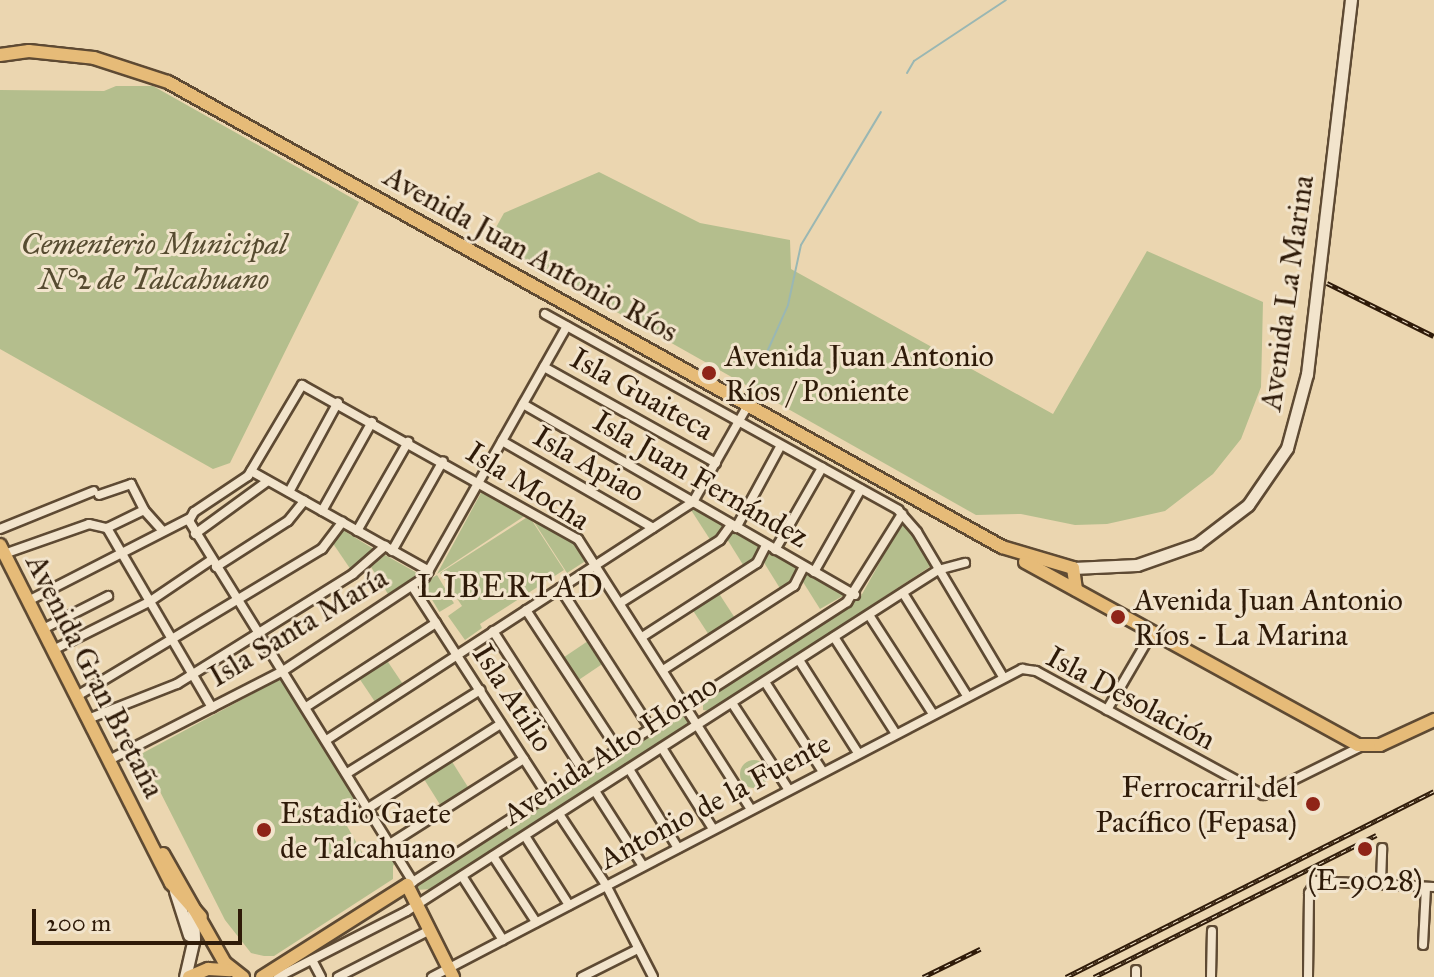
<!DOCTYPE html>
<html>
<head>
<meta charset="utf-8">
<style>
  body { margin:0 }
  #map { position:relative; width:1434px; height:977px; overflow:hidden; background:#ebd6b0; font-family:"IM FELL Great Primer",serif }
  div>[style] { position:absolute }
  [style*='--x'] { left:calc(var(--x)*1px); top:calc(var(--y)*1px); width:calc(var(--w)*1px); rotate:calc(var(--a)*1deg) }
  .green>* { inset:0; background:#b4be8d; transform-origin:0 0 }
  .round { border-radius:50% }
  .stream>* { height:2px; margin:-1px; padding:0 1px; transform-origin:1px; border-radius:1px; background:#9ab7b3 }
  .roads { filter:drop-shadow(2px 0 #5e4a33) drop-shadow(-2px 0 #5e4a33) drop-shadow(0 2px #5e4a33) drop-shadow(0 -2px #5e4a33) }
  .street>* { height:8px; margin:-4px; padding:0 4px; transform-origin:4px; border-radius:4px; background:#f2e4cc }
  .secondary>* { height:11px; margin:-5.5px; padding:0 5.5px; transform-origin:5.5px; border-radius:5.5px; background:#f2e4cc }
  .primary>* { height:12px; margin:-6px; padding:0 6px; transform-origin:6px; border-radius:6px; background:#e6bb78 }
  .rail>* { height:5px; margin-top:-2.5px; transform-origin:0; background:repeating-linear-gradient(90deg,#f2e4cc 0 6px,#2f1b09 0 12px); box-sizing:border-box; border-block:2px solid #2f1b09 }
  .dots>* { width:22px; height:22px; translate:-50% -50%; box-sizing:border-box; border:4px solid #f2e4cc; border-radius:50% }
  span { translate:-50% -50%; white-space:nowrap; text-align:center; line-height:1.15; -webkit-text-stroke:6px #f2e4cc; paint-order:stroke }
  .park-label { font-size:30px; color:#574c31; font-style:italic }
  .street-label { font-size:30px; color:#2f1b09 }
  .poi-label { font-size:30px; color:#2f1b09 }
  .left { translate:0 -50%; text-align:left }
  .right { translate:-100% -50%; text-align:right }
  .neighbourhood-label { font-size:32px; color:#2f1b09; letter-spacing:2px }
  .scale { position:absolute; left:32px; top:909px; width:210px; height:36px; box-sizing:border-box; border:4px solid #2f1b09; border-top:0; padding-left:10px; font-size:24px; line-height:28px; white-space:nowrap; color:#2f1b09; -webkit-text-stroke:6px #f2e4cc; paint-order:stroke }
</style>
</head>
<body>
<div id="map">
  <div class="green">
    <div style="clip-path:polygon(116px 86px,153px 86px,359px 202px,230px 463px,213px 469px,0 349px,0 90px,104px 91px)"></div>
    <div style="clip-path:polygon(599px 172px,700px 223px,790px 240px,791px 269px,1053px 414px,1147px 251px,1263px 302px,1261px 387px,1241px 439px,1213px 474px,1165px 511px,1107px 524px,1075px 525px,1021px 514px,976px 515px,489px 240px,504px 213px)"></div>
    <div style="clip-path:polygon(482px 491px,529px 513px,437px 574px)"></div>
    <div style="clip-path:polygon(696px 508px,725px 526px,711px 541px,691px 510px)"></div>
    <div style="clip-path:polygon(529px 516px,564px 570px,480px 624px,482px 628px,465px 640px,448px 616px,462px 606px,440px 573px)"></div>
    <div style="clip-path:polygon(903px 521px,931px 566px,710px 711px,703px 710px,703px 697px,861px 596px)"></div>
    <div style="clip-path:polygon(534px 522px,566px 535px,587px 560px,567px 573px)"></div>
    <div style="clip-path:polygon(731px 528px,762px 547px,745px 568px,727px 539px)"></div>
    <div style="clip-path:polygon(341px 529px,377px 551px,351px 570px,332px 542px)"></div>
    <div style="clip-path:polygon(768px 550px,800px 568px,781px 590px,763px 561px)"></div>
    <div style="clip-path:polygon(385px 555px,419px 574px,388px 594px,371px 567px)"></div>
    <div style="clip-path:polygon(808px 571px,848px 593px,820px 609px,803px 582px)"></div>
    <div style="left:437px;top:575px;width:33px;height:17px;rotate:59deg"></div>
    <div style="left:718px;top:592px;width:35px;height:31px;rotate:57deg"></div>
    <div style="left:588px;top:641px;width:27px;height:30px;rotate:56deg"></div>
    <div style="left:386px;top:659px;width:34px;height:33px;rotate:56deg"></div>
    <div style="clip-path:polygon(280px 679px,359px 802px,340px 814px,366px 859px,387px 847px,399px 858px,393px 866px,393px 879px,274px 956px,264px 956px,251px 953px,225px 920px,141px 754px)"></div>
    <div style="clip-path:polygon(682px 712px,689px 719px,687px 725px,432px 889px,416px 890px,416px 883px)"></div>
    <div style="left:451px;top:760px;width:34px;height:33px;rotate:58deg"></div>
    <div class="round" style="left:740px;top:760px;width:28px;height:28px"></div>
  </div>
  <div class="stream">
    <div style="--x:907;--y:73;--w:14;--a:-60"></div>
    <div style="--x:914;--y:61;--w:110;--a:-33.5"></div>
    <div style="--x:763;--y:361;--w:61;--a:-65.9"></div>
    <div style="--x:788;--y:305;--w:61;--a:-77.8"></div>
    <div style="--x:801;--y:245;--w:155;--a:-59"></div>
  </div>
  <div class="roads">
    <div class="street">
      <div style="--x:545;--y:314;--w:404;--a:29"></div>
      <div style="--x:898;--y:510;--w:29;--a:49"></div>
      <div style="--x:917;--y:532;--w:169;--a:59.3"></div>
      <div style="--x:544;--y:367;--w:197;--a:29.2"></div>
      <div style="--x:523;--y:404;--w:383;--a:29.9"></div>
      <div style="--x:502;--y:441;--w:174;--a:29.9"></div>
      <div style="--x:251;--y:471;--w:204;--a:29.3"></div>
      <div style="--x:289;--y:492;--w:102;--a:-61.4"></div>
      <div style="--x:99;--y:495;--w:34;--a:-19"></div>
      <div style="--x:131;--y:484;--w:29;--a:63"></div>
      <div style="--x:144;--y:510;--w:28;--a:48"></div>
      <div style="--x:322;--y:511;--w:102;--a:-60.7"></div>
      <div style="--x:107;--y:528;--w:41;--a:-25.9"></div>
      <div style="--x:736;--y:528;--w:94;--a:-61.5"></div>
      <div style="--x:0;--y:529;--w:101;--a:-22"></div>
      <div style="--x:357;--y:531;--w:103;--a:-60.2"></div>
      <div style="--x:195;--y:534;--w:90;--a:-36"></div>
      <div style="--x:775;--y:550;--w:95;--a:-60.2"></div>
      <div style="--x:392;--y:551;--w:103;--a:-60.5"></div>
      <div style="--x:4;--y:554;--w:90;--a:-19.4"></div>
      <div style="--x:89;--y:524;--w:18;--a:13"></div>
      <div style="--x:107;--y:528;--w:208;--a:59.7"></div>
      <div style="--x:216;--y:567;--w:85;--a:-32.6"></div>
      <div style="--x:288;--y:521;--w:26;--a:-51"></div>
      <div style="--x:814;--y:572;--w:95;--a:-60.5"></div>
      <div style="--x:412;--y:586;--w:249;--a:57.1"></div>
      <div style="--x:560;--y:588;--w:168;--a:57.2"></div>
      <div style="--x:903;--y:593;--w:121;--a:58.1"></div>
      <div style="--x:28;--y:601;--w:182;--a:-27.1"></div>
      <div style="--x:620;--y:603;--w:118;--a:-32.2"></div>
      <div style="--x:720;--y:540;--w:19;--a:-54"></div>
      <div style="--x:526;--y:610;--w:168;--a:56.7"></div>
      <div style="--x:869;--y:615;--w:118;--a:57.1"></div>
      <div style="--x:43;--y:629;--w:73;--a:-26.9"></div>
      <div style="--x:493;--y:631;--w:168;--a:57.2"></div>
      <div style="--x:642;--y:637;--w:137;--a:-32.8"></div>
      <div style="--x:757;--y:563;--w:20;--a:-63"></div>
      <div style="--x:834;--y:637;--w:115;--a:57.4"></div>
      <div style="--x:53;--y:650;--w:107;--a:-26.6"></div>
      <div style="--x:149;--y:602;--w:75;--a:-34.1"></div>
      <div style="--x:799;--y:660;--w:110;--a:57.6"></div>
      <div style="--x:663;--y:670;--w:156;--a:-32.7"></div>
      <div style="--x:794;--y:586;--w:22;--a:-63"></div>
      <div style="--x:765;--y:682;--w:107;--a:57.2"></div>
      <div style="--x:77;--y:696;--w:286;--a:-31"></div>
      <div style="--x:322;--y:549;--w:34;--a:-53"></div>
      <div style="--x:732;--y:703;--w:104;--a:56.8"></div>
      <div style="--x:306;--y:707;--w:155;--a:-32.9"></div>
      <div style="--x:1107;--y:710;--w:91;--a:-59.8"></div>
      <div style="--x:88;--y:719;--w:96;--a:-21.5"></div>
      <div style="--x:177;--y:684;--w:208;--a:-32"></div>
      <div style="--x:353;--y:574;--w:43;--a:-41.2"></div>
      <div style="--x:328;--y:739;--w:435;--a:-33"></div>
      <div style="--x:693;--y:502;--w:112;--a:-60.4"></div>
      <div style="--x:662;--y:748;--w:96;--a:57.8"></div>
      <div style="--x:109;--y:760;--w:195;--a:-27.1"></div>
      <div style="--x:283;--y:671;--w:170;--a:-33.5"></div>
      <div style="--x:425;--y:577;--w:288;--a:-60.5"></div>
      <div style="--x:629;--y:769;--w:93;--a:58.2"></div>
      <div style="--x:349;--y:772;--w:155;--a:-32"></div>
      <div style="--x:595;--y:791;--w:89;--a:57.4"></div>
      <div style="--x:370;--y:807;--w:155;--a:-32.4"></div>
      <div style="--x:559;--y:814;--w:85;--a:56.5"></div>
      <div style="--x:606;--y:885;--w:103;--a:62.9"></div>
      <div style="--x:525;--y:836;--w:82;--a:57.5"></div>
      <div style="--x:393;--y:842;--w:155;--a:-32.4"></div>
      <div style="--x:493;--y:856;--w:79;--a:56.9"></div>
      <div style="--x:462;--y:876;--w:76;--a:57.4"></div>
      <div style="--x:413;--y:882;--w:425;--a:-121.8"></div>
      <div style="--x:189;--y:521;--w:10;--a:-61"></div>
      <div style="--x:194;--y:512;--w:65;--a:-33.7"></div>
      <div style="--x:248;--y:476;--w:106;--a:-59.3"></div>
      <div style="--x:302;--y:385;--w:316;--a:29.2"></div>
      <div style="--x:578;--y:539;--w:321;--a:57.4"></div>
      <div style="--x:411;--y:883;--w:519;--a:-32.8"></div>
      <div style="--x:847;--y:602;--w:104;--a:-58"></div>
      <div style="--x:1381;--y:883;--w:35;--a:-88"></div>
      <div style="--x:1423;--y:945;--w:58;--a:-87"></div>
      <div style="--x:312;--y:960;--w:19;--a:62"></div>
      <div style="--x:278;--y:977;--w:145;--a:-27.1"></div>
      <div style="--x:407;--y:911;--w:631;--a:-32.71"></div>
      <div style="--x:938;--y:570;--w:28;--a:-15"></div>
      <div style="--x:338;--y:977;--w:103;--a:-27.1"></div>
      <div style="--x:432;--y:977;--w:666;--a:-27.57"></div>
      <div style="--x:1022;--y:669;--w:14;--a:8"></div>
      <div style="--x:1036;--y:671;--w:259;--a:28.6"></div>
      <div style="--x:1263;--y:795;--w:110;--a:-26.3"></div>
      <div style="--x:582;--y:977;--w:63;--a:-26.6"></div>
      <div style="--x:1136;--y:977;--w:7;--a:-90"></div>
      <div style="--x:1211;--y:977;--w:46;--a:-88.8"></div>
      <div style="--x:1308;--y:977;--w:84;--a:-89.3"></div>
      <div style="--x:1309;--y:893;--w:14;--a:-60"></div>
      <div style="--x:1316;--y:881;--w:118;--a:2.9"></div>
    </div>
    <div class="secondary">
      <div style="--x:1073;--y:568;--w:64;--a:-2.7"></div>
      <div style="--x:1137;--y:565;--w:64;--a:-19.3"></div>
      <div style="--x:1197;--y:544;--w:64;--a:-37.4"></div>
      <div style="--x:1248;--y:505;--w:69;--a:-55.6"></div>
      <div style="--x:1287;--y:448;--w:77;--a:-74.9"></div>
      <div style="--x:1307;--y:374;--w:377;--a:-83.3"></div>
      <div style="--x:175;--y:891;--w:46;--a:72.3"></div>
      <div style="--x:185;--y:977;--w:39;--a:-77"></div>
      <div style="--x:194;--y:939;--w:30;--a:-92"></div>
    </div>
    <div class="primary">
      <div style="--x:0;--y:55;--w:29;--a:-8"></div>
      <div style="--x:29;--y:51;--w:65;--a:6.1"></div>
      <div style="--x:94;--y:58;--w:78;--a:18"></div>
      <div style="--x:168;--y:82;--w:955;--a:29.14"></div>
      <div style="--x:1002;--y:547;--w:74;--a:16.5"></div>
      <div style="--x:1073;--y:568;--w:22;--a:82"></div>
      <div style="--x:0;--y:545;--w:379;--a:63.2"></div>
      <div style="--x:171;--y:883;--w:45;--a:48.6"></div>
      <div style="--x:1025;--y:562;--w:380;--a:28.8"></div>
      <div style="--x:1358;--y:745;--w:22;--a:0"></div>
      <div style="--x:1380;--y:745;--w:60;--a:-24.8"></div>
      <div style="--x:163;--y:854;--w:125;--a:60.4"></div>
      <div style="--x:225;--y:963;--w:23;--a:38"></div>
      <div style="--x:189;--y:977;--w:21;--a:-23"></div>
      <div style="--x:208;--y:969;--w:22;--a:3"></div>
      <div style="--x:262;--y:977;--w:172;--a:-32.4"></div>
      <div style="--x:407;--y:885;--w:103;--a:63.4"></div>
    </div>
  </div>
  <div class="rail">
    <div style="--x:1327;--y:283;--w:119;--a:26.4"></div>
    <div style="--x:923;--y:977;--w:64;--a:-26.2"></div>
    <div style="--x:1066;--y:977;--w:412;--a:-26.8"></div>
    <div style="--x:1094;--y:977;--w:316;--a:-26.7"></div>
  </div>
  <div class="dots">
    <div style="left:709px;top:373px;background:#8f2418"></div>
    <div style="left:1118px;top:617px;background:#8f2418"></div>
    <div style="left:1313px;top:804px;background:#8f2418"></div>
    <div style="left:264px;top:830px;background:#8f2418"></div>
    <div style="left:1365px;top:849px;background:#8f2418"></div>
  </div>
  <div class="park-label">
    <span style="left:154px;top:261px">Cementerio Municipal<br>N°2 de Talcahuano</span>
  </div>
  <div class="street-label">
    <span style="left:531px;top:254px;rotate:29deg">Avenida Juan Antonio Ríos</span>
    <span style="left:1287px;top:293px;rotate:-82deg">Avenida La Marina</span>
    <span style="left:642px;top:394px;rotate:29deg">Isla Guaiteca</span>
    <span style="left:589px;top:464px;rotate:30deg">Isla Apiao</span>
    <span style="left:701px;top:479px;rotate:30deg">Isla Juan Fernández</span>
    <span style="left:528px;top:486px;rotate:32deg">Isla Mocha</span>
    <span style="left:298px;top:627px;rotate:-31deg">Isla Santa María</span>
    <span style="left:95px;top:676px;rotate:63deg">Avenida Gran Bretaña</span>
    <span style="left:513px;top:698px;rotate:57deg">Isla Atilio</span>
    <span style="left:1131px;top:698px;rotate:28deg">Isla Desolación</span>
    <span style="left:610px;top:750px;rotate:-33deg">Avenida Alto Horno</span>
    <span style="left:715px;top:801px;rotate:-28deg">Antonio de la Fuente</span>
  </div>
  <div class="poi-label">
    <span class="left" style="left:725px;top:373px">Avenida Juan Antonio<br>Ríos / Poniente</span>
    <span class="left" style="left:1134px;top:617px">Avenida Juan Antonio<br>Ríos - La Marina</span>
    <span class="right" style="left:1297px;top:804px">Ferrocarril del<br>Pacífico (Fepasa)</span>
    <span class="left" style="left:280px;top:830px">Estadio Gaete<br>de Talcahuano</span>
    <span style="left:1365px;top:880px">(E-9028)</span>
  </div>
  <div class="neighbourhood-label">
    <span style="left:511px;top:587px">LIBERTAD</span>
  </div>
  <div class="scale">200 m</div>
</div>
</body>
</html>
